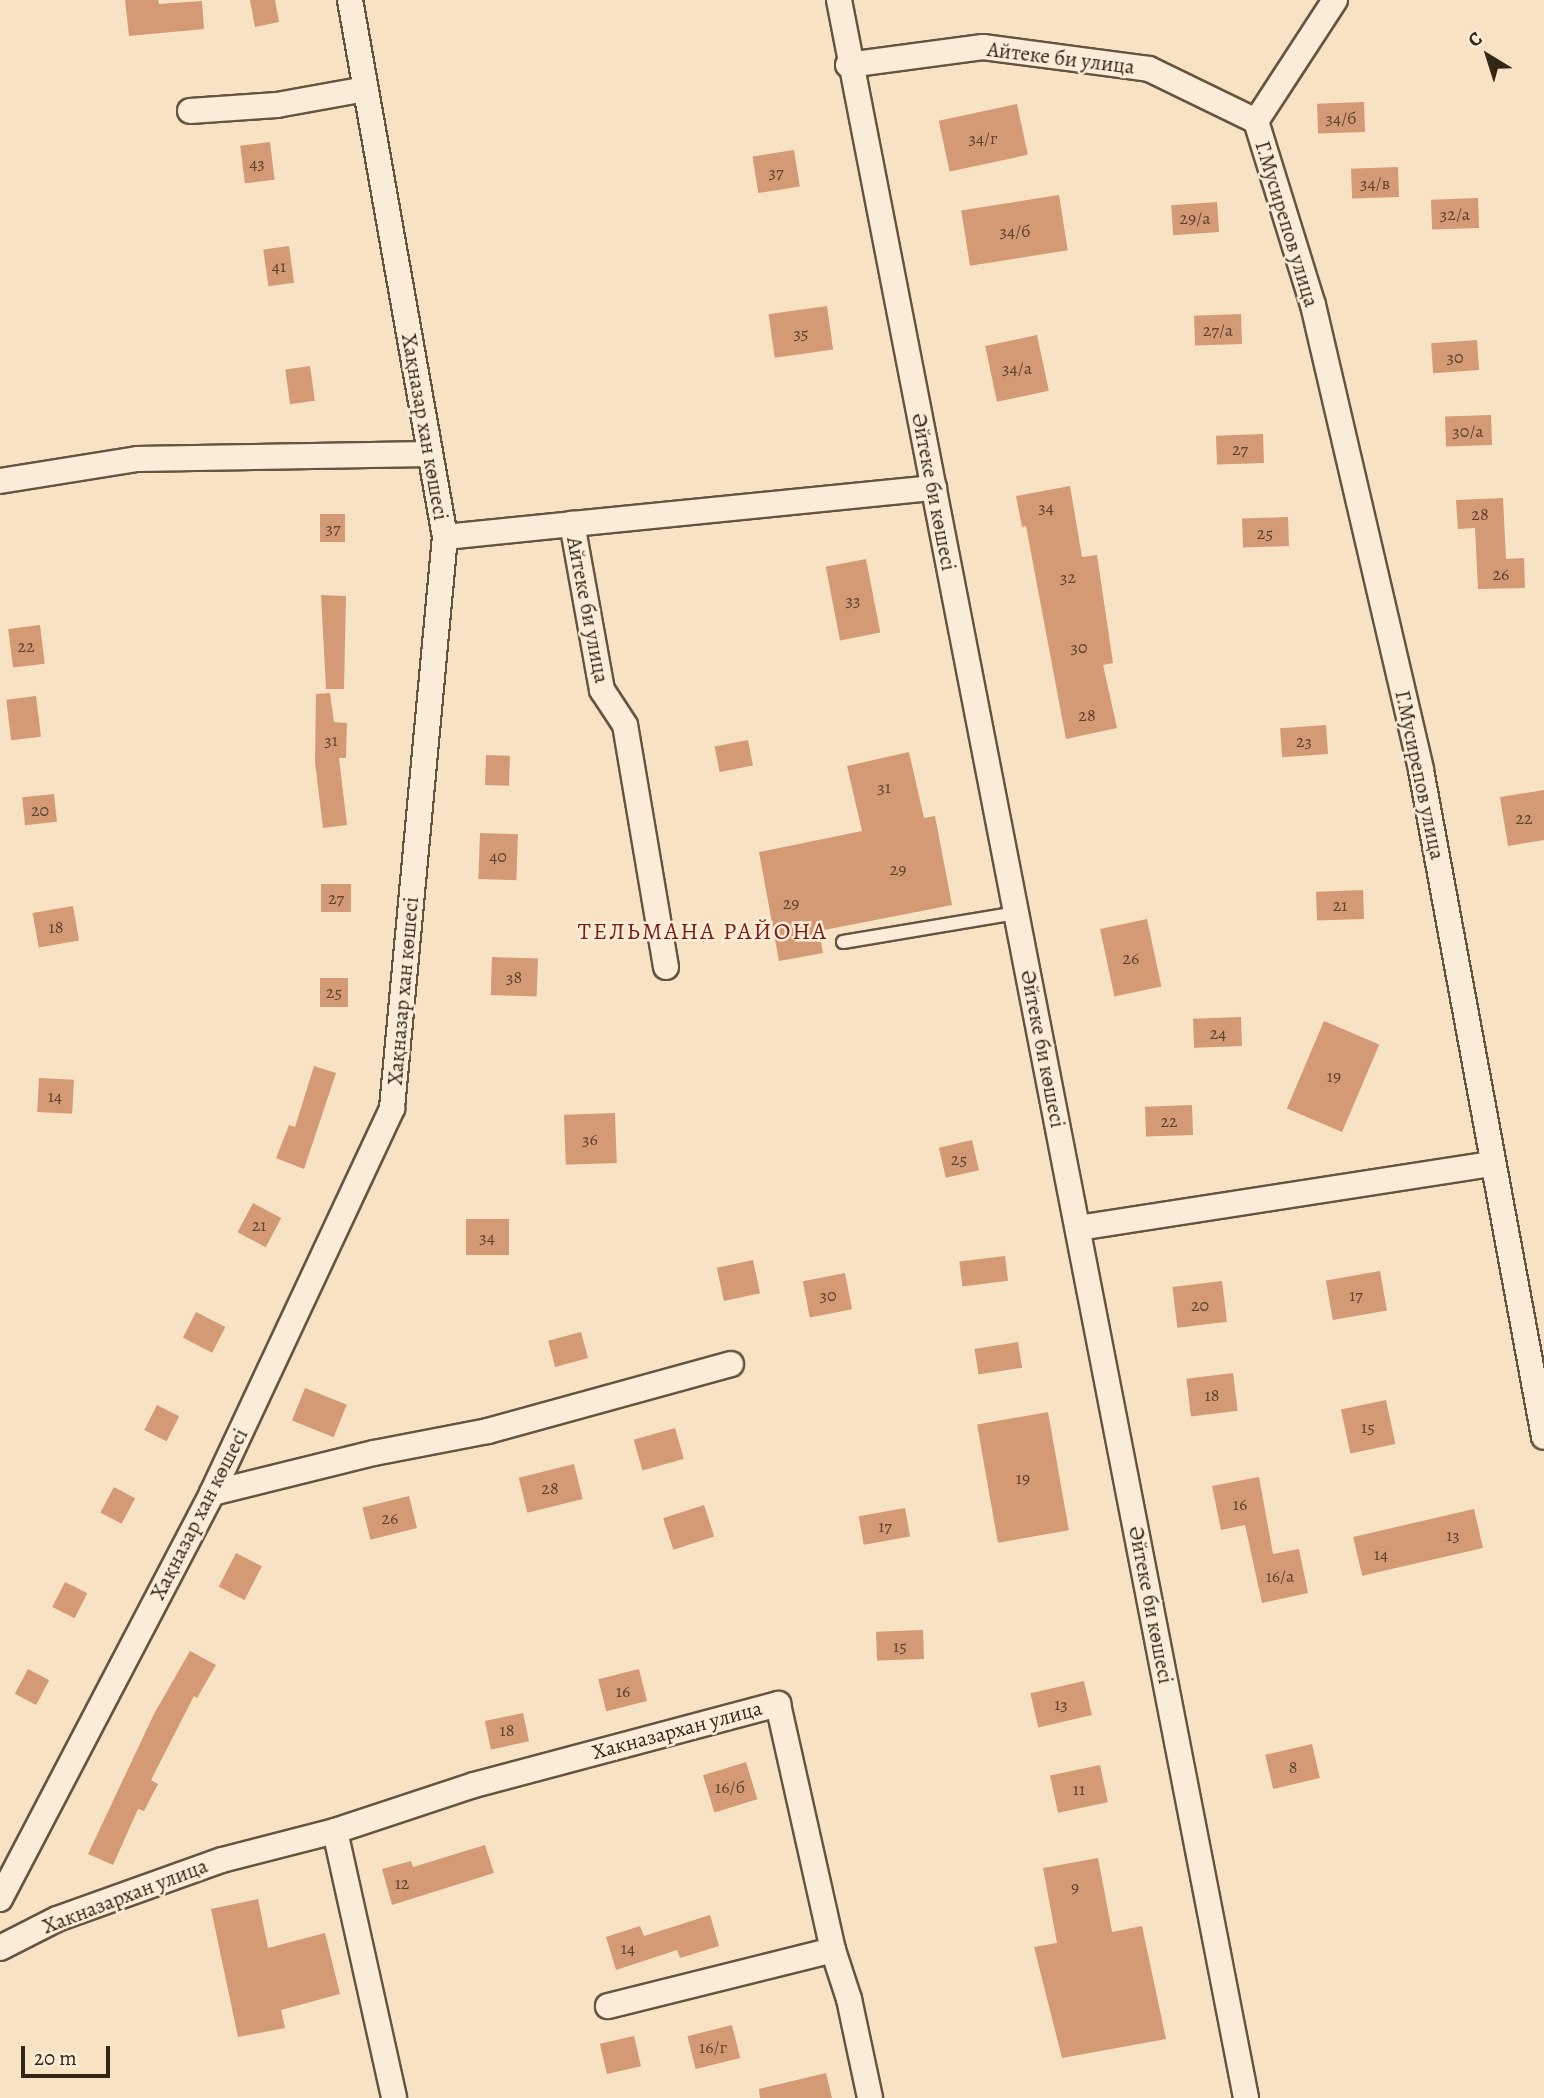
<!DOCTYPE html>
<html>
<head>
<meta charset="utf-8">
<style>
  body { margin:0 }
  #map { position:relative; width:1544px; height:2098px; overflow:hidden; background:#f8e2c4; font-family:Alegreya,serif }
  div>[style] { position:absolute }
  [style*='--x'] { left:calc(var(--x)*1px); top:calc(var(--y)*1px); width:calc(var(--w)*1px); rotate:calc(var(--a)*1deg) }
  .building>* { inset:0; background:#d49a76; transform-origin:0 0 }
  .roads { filter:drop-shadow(2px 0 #645541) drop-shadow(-2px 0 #645541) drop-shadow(0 2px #645541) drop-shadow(0 -2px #645541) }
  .lane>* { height:12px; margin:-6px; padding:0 6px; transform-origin:6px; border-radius:6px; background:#faecd9 }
  .street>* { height:24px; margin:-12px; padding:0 12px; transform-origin:12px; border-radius:12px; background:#faecd9 }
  span { translate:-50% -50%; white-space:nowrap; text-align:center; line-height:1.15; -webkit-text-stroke:5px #faecd9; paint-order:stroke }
  .number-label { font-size:18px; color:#5b432d }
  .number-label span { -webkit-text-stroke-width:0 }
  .street-label { font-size:21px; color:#332615 }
  .quarter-label { font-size:24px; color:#7a1f14; letter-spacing:2px }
  .north { position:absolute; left:1453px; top:21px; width:70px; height:70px; -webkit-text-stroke:5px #faecd9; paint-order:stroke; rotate:322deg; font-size:19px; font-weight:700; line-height:28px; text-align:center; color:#332615 }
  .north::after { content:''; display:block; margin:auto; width:24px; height:32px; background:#332615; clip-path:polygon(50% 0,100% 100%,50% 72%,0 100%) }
  .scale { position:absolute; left:21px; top:2046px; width:89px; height:32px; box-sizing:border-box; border:4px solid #332615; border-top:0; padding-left:9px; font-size:21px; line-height:24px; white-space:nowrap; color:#332615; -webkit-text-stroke:5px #faecd9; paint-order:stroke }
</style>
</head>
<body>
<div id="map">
  <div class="building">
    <div style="clip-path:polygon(125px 0,158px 0,159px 4px,202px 1px,204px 29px,129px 36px)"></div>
    <div style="clip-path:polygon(250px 0,275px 0,279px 22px,255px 27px)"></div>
    <div style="left:1364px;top:102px;width:30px;height:47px;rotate:88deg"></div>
    <div style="left:1017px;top:104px;width:52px;height:80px;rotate:78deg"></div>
    <div style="left:270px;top:142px;width:38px;height:30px;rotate:83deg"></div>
    <div style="left:794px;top:150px;width:37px;height:42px;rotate:81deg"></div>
    <div style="left:1398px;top:167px;width:30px;height:47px;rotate:88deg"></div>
    <div style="left:1059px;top:195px;width:56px;height:99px;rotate:81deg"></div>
    <div style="left:1478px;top:198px;width:30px;height:47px;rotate:88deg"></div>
    <div style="left:1217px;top:202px;width:30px;height:46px;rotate:86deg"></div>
    <div style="left:289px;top:246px;width:37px;height:26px;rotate:82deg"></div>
    <div style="left:827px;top:306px;width:44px;height:59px;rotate:82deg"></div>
    <div style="left:1241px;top:314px;width:30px;height:47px;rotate:88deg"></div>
    <div style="left:1037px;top:335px;width:57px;height:53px;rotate:78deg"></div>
    <div style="left:1477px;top:340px;width:30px;height:46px;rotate:86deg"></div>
    <div style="left:310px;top:366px;width:35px;height:25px;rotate:82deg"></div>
    <div style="left:1491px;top:415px;width:30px;height:46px;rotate:88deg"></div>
    <div style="left:1263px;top:434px;width:29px;height:47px;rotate:88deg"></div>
    <div style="clip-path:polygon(1070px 486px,1082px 557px,1097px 555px,1113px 663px,1103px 665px,1117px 728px,1066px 739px,1026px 526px,1022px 527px,1016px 496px)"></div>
    <div style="clip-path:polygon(1503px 498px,1506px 559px,1524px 558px,1525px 588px,1478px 589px,1475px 528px,1458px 529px,1456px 500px)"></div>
    <div style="left:320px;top:514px;width:25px;height:28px"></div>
    <div style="left:1288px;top:517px;width:29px;height:46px;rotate:88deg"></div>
    <div style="left:866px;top:559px;width:75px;height:41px;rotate:79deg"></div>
    <div style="clip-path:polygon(321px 595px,346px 596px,344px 689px,326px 689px)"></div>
    <div style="left:40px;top:625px;width:39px;height:32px;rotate:83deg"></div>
    <div style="clip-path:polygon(330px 693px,334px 722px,347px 723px,346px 758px,339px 758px,347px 825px,323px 828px,315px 762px,316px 694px)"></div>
    <div style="left:36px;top:696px;width:41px;height:30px;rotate:83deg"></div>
    <div style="left:1326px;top:725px;width:29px;height:46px;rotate:86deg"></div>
    <div style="left:748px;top:740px;width:26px;height:34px;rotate:79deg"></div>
    <div style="clip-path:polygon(909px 752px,924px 818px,935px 816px,952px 905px,819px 931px,823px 953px,779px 961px,759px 852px,862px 831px,847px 766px)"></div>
    <div style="left:486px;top:755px;width:24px;height:30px;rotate:2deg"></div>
    <div style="clip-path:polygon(1544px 790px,1544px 840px,1508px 846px,1500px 797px)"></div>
    <div style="left:54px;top:794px;width:28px;height:32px;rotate:84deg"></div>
    <div style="left:480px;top:833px;width:38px;height:46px;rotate:2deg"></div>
    <div style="left:321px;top:884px;width:30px;height:28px"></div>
    <div style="left:1363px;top:890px;width:29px;height:47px;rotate:88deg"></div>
    <div style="left:73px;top:906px;width:35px;height:41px;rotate:80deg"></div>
    <div style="left:1147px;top:919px;width:69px;height:48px;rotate:78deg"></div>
    <div style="left:492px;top:957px;width:46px;height:38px;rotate:2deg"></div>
    <div style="left:320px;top:978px;width:28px;height:29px"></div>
    <div style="left:1241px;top:1017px;width:29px;height:48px;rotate:88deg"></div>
    <div style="left:1324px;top:1021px;width:60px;height:95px;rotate:23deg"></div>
    <div style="clip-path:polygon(314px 1066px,336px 1073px,304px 1169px,276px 1158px,289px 1125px,295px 1127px)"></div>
    <div style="left:39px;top:1078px;width:35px;height:34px;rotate:3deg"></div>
    <div style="left:1192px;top:1105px;width:30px;height:47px;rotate:88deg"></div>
    <div style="left:615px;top:1113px;width:50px;height:51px;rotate:88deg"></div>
    <div style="left:972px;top:1140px;width:31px;height:34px;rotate:77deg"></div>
    <div style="left:253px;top:1203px;width:32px;height:33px;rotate:28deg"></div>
    <div style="left:466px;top:1219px;width:43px;height:36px"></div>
    <div style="left:1005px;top:1256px;width:25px;height:46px;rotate:83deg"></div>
    <div style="left:753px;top:1260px;width:34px;height:37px;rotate:78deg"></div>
    <div style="left:1380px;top:1271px;width:40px;height:55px;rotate:80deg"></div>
    <div style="left:845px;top:1273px;width:37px;height:43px;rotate:79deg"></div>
    <div style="left:1222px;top:1281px;width:41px;height:50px;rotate:83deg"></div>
    <div style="left:196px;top:1312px;width:33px;height:29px;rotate:27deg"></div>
    <div style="left:581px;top:1332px;width:27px;height:34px;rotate:75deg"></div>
    <div style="left:1018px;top:1342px;width:26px;height:44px;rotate:81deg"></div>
    <div style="left:1233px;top:1373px;width:38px;height:47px;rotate:83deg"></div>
    <div style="left:305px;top:1388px;width:45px;height:35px;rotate:22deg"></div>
    <div style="left:1386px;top:1400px;width:45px;height:46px;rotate:78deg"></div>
    <div style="left:157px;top:1405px;width:25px;height:28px;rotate:27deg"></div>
    <div style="left:1048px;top:1412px;width:120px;height:72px;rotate:80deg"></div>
    <div style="left:675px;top:1428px;width:32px;height:43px;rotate:74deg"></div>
    <div style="left:574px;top:1464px;width:36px;height:57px;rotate:76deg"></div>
    <div style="clip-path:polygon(1259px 1477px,1273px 1554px,1299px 1549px,1308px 1593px,1262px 1603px,1245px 1525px,1221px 1530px,1212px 1486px)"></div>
    <div style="left:114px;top:1487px;width:24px;height:29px;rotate:28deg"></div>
    <div style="left:409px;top:1496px;width:33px;height:48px;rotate:76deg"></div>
    <div style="left:704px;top:1505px;width:33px;height:43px;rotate:72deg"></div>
    <div style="left:905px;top:1508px;width:29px;height:47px;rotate:80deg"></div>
    <div style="left:1474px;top:1509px;width:40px;height:124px;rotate:77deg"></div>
    <div style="left:236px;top:1553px;width:29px;height:38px;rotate:27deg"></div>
    <div style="left:65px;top:1582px;width:25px;height:28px;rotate:27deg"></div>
    <div style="left:923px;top:1630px;width:29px;height:47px;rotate:88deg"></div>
    <div style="clip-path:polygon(190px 1651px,216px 1665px,197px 1698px,194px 1696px,151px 1780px,158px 1784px,144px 1811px,138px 1809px,113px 1865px,88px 1854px,154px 1714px)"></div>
    <div style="left:28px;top:1669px;width:24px;height:28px;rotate:28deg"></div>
    <div style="left:639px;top:1669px;width:33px;height:42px;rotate:76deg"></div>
    <div style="left:1084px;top:1681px;width:35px;height:55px;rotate:77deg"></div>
    <div style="left:523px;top:1713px;width:29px;height:39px;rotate:78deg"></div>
    <div style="left:1312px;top:1744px;width:35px;height:48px;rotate:77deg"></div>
    <div style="left:746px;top:1762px;width:39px;height:45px;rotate:73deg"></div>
    <div style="left:1100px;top:1765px;width:38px;height:51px;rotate:78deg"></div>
    <div style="clip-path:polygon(485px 1845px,494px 1873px,392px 1905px,382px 1869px,411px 1861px,413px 1867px)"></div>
    <div style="clip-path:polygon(1098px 1858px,1112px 1932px,1142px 1926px,1166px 2039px,1062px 2058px,1034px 1947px,1057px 1943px,1043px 1868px)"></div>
    <div style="clip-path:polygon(258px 1899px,268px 1948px,325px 1933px,340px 1994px,281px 2010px,285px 2028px,238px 2037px,211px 1909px)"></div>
    <div style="clip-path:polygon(710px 1915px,719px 1946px,680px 1958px,677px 1950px,616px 1970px,606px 1937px,640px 1926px,644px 1936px)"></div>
    <div style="left:732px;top:2025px;width:34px;height:46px;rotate:76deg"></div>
    <div style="left:634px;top:2036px;width:31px;height:35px;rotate:77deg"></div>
    <div style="clip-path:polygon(826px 2073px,832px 2098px,760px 2098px,759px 2089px)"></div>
  </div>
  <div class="roads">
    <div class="lane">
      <div style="--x:843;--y:942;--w:175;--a:-9.5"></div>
    </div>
    <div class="street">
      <div style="--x:839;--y:0;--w:2137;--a:79.02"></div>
      <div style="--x:1335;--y:0;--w:145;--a:123.1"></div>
      <div style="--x:1256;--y:121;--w:193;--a:72.8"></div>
      <div style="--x:1313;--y:305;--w:477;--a:76.9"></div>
      <div style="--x:1421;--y:770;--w:678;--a:79.55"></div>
      <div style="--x:848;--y:65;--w:136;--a:-7.6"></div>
      <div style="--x:983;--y:47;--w:167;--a:7.5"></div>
      <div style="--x:1149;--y:69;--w:119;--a:25.9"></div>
      <div style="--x:190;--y:111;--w:87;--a:-3.9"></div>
      <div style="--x:277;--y:105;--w:90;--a:-10.2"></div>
      <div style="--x:0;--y:481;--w:139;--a:-9.1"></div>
      <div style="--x:137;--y:459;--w:292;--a:-1"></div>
      <div style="--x:445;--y:537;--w:128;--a:-5.8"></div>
      <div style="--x:666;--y:967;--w:245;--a:-99.6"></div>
      <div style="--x:625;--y:725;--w:42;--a:-123.3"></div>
      <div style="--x:602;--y:690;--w:169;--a:-100.2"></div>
      <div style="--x:572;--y:524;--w:364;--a:-5.7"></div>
      <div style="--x:1078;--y:1228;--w:418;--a:-8.8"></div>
      <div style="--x:212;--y:1493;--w:167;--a:-13.9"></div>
      <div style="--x:374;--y:1453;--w:116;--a:-10.9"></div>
      <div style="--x:488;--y:1431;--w:252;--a:-15.4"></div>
      <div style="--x:335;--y:1831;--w:273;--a:77.5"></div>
      <div style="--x:0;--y:1899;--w:458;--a:-62.4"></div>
      <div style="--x:212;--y:1493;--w:425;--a:-64.9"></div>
      <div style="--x:392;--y:1108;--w:573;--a:-84.7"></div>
      <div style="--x:445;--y:537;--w:545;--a:-100.03"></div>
      <div style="--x:0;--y:1948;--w:64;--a:-27"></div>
      <div style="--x:57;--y:1919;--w:175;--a:-19.7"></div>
      <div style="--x:222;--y:1860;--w:117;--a:-14.4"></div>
      <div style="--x:335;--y:1831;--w:146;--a:-18.3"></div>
      <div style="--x:474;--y:1785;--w:315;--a:-14.9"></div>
      <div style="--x:778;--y:1704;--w:252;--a:77.4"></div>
      <div style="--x:833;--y:1950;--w:232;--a:166"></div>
      <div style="--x:833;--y:1950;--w:52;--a:71.9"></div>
      <div style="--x:849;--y:1999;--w:101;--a:78"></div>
    </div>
  </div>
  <div class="number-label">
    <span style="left:1341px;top:118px">34/б</span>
    <span style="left:983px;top:138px">34/г</span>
    <span style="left:257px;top:163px">43</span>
    <span style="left:776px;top:172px">37</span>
    <span style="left:1375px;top:183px">34/в</span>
    <span style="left:1455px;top:214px">32/а</span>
    <span style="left:1195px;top:218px">29/а</span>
    <span style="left:1015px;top:231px">34/б</span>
    <span style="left:279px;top:266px">41</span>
    <span style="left:1218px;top:330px">27/а</span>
    <span style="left:801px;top:333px">35</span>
    <span style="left:1455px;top:357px">30</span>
    <span style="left:1017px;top:368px">34/а</span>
    <span style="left:1468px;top:431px">30/а</span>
    <span style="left:1240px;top:449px">27</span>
    <span style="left:1046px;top:507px">34</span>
    <span style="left:1480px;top:514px">28</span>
    <span style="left:333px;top:528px">37</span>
    <span style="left:1265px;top:533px">25</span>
    <span style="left:1501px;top:574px">26</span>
    <span style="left:1068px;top:577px">32</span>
    <span style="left:853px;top:600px">33</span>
    <span style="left:26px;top:646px">22</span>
    <span style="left:1079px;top:647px">30</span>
    <span style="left:1087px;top:715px">28</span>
    <span style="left:331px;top:740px">31</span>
    <span style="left:1304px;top:741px">23</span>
    <span style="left:884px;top:787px">31</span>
    <span style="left:40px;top:810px">20</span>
    <span style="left:1524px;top:818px">22</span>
    <span style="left:498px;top:856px">40</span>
    <span style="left:898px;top:869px">29</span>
    <span style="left:336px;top:898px">27</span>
    <span style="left:791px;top:903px">29</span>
    <span style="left:1340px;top:905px">21</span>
    <span style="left:56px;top:927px">18</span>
    <span style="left:1131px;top:958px">26</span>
    <span style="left:514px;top:977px">38</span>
    <span style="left:334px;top:992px">25</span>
    <span style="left:1218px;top:1033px">24</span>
    <span style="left:1334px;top:1076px">19</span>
    <span style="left:55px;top:1096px">14</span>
    <span style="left:1169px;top:1121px">22</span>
    <span style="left:590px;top:1139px">36</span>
    <span style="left:959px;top:1159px">25</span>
    <span style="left:259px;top:1225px">21</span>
    <span style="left:487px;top:1237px">34</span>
    <span style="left:828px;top:1295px">30</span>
    <span style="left:1356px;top:1295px">17</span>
    <span style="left:1200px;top:1305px">20</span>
    <span style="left:1212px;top:1395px">18</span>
    <span style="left:1368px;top:1427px">15</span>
    <span style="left:1023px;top:1478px">19</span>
    <span style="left:550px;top:1488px">28</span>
    <span style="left:1240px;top:1504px">16</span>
    <span style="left:390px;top:1518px">26</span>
    <span style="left:885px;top:1526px">17</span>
    <span style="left:1453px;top:1535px">13</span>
    <span style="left:1381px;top:1554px">14</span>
    <span style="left:1280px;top:1576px">16/а</span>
    <span style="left:900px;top:1646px">15</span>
    <span style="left:623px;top:1691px">16</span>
    <span style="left:1061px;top:1704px">13</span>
    <span style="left:507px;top:1730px">18</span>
    <span style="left:1293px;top:1767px">8</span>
    <span style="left:730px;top:1787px">16/б</span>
    <span style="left:1079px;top:1789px">11</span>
    <span style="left:402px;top:1883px">12</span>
    <span style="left:1075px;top:1887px">9</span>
    <span style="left:628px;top:1948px">14</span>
    <span style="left:713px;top:2047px">16/г</span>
  </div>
  <div class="street-label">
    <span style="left:1061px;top:58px;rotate:7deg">Айтеке би улица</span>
    <span style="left:1287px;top:224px;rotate:73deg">Г.Мусирепов улица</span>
    <span style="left:425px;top:427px;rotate:80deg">Хақназар хан көшесі</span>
    <span style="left:934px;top:492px;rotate:79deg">Әйтеке би көшесі</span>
    <span style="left:588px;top:610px;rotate:79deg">Айтеке би улица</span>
    <span style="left:1420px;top:775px;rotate:78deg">Г.Мусирепов улица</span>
    <span style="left:403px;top:991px;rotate:-85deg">Хақназар хан көшесі</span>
    <span style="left:1043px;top:1049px;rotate:79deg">Әйтеке би көшесі</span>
    <span style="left:199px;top:1514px;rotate:-63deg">Хақназар хан көшесі</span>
    <span style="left:1151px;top:1605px;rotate:79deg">Әйтеке би көшесі</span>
    <span style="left:677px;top:1730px;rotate:-15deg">Хакназархан улица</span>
    <span style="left:125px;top:1896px;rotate:-21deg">Хакназархан улица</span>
  </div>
  <div class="quarter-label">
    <span style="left:703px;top:932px">ТЕЛЬМАНА РАЙОНА</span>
  </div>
  <div class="north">С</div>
  <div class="scale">20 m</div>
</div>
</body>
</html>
